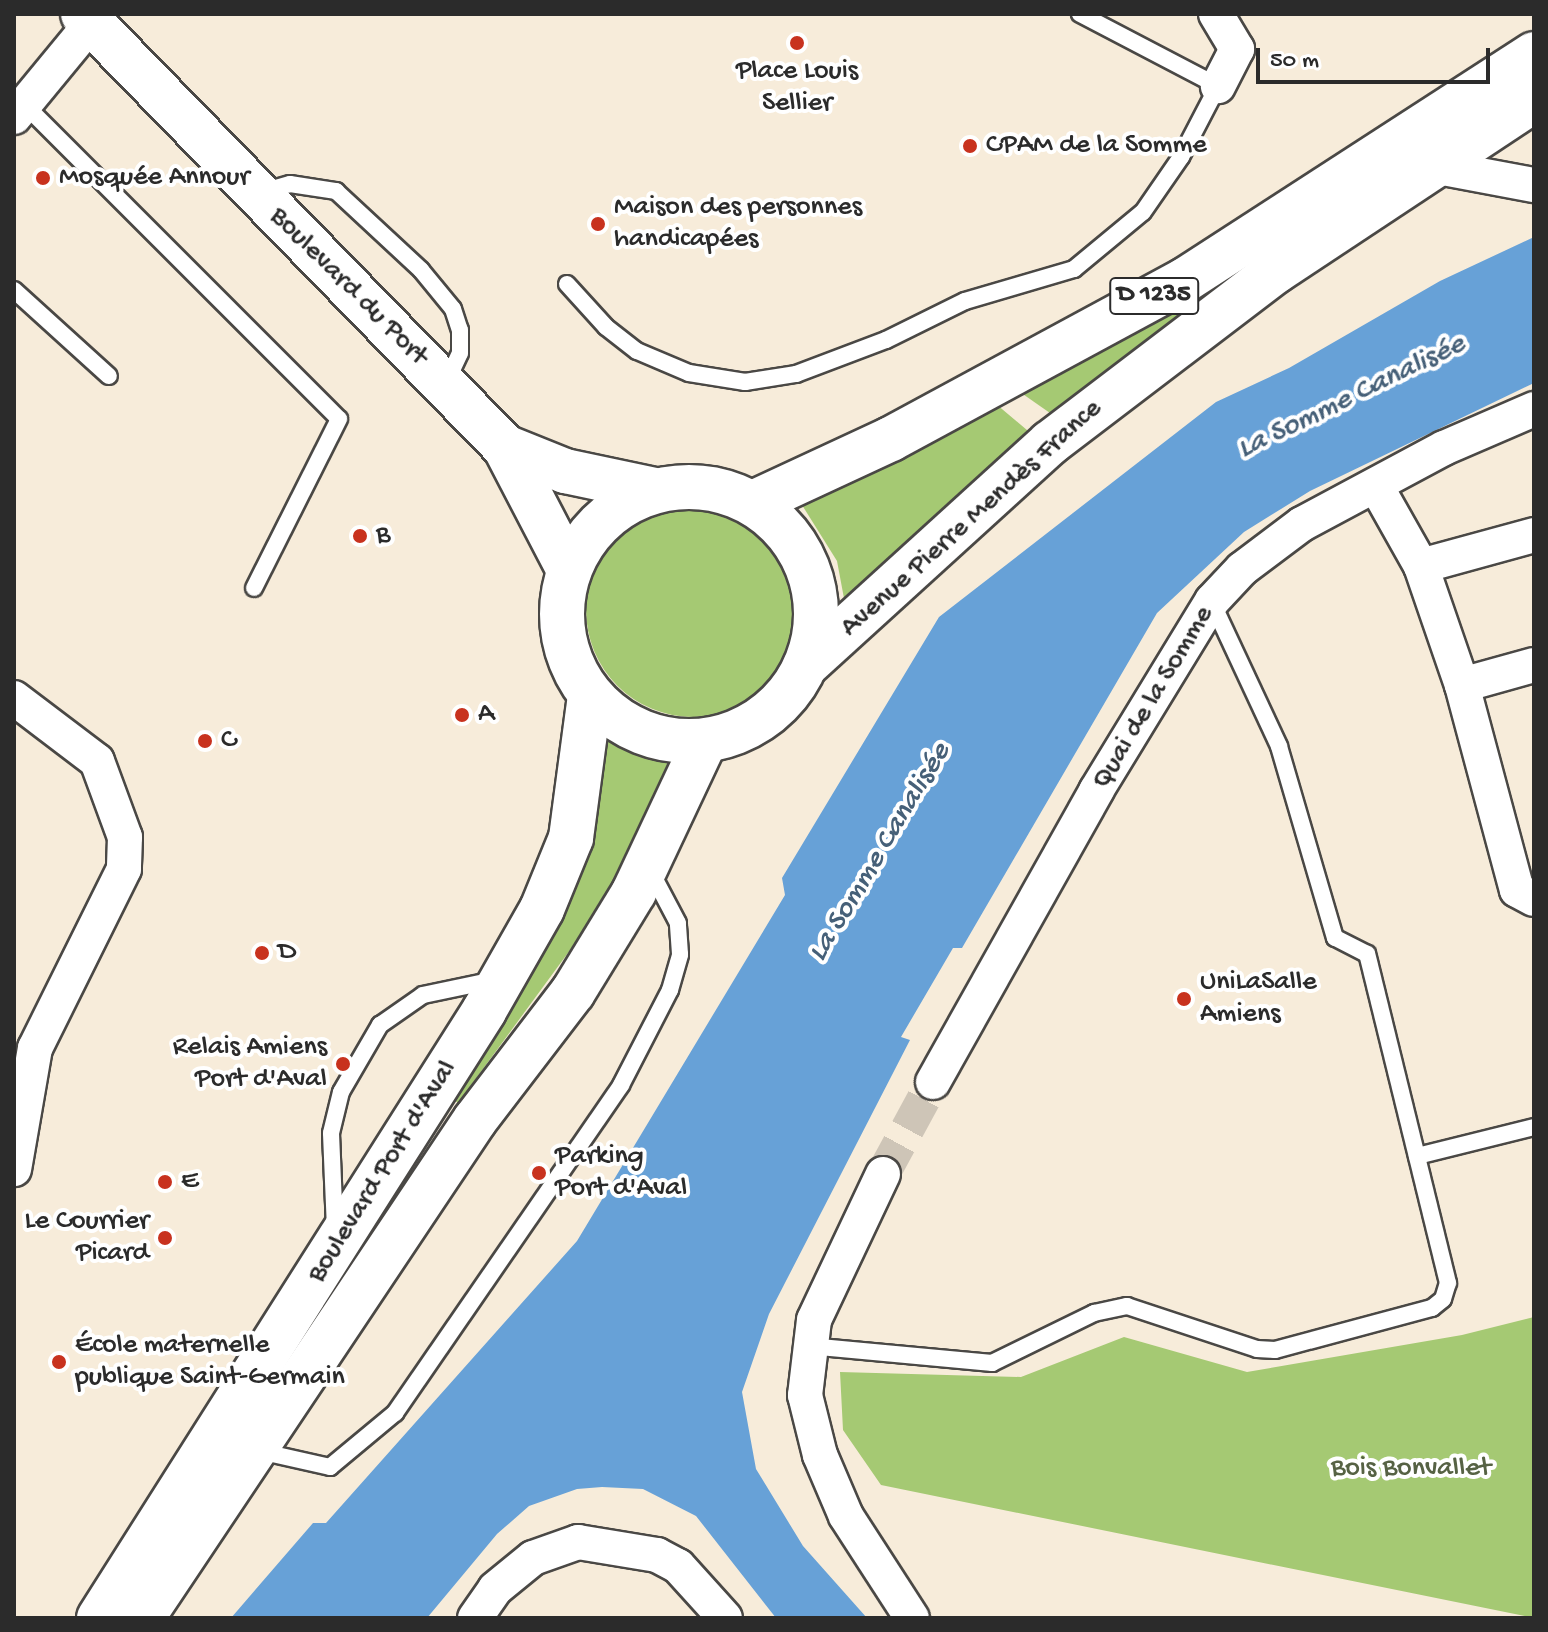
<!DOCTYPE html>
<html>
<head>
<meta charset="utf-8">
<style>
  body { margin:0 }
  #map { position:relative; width:1548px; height:1632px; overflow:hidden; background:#f7ecda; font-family:"Gochi Hand",sans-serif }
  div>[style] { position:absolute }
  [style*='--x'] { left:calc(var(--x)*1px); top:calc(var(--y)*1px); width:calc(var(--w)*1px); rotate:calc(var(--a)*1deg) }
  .green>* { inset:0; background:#a5c973 }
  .round { border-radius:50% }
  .water>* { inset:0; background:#67a1d7 }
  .street-tunnel>* { height:34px; margin-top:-17px; transform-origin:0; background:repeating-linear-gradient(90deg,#cec5b7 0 34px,transparent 0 51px) }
  .roads { filter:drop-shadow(2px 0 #4a4845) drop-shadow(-2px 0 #4a4845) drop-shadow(0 2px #4a4845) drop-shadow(0 -2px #4a4845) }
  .lane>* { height:16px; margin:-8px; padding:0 8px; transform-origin:8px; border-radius:8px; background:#fff }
  .street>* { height:34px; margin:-17px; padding:0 17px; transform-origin:17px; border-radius:17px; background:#fff }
  .primary>* { height:44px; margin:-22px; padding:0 22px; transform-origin:22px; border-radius:22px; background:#fff }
  .primary>.ring { margin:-22px; padding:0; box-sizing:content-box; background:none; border:44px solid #fff; border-radius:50% }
  .dots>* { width:22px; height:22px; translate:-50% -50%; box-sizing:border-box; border:4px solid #fff; border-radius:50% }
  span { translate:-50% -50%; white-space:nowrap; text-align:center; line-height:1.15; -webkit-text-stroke:8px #fff; paint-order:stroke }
  .shield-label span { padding:2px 6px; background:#fff; border:2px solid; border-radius:6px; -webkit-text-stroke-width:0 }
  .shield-label { font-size:26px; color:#2b2b2b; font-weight:700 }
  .poi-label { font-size:28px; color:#2b2b2b }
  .left { translate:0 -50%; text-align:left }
  .right { translate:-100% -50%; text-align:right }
  .street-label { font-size:28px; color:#2b2b2b }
  .park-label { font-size:28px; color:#566244 }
  .water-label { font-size:30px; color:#466078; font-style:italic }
  .frame { position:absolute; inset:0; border:16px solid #2b2b2b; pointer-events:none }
  .scale { position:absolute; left:1256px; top:48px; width:234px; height:36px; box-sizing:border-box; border:4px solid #2b2b2b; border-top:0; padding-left:10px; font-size:24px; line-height:28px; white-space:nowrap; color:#2b2b2b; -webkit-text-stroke:6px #fff; paint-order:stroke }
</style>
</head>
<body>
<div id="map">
  <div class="green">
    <div style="clip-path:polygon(1177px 308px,1180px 317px,1050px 413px,1017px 390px)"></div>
    <div style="clip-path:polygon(996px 404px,1034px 436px,846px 609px,837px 561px,802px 505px)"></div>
    <div class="round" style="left:586px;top:503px;width:214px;height:214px"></div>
    <div style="clip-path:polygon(604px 735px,647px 754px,678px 758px,625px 875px,458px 1103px,454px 1100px,551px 940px,583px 872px,597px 821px)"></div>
    <div style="clip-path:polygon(1534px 1317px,1534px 1618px,881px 1485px,843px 1430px,840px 1372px,1021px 1377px,1124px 1337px,1247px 1372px,1462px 1335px)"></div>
  </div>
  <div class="water">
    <div style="clip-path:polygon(1534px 237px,1534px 383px,1310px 491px,1244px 532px,1157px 613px,962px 948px,953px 948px,901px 1037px,910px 1040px,769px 1314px,742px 1392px,756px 1469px,803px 1546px,867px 1618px,776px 1618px,696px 1516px,643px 1489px,602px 1487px,577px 1489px,529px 1506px,497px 1534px,427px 1618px,231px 1618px,313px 1523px,326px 1523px,577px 1241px,785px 895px,782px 878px,939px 617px,1216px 402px,1289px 368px,1440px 281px)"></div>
  </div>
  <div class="street-tunnel">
    <div style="--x:883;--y:1174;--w:105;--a:-61.5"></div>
  </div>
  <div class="roads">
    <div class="lane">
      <div style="--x:24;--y:104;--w:445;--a:45"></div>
      <div style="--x:339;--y:419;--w:189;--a:116.7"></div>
      <div style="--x:262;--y:192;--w:29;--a:-16"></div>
      <div style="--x:290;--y:184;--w:47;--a:8.7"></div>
      <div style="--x:336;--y:191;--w:116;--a:42.9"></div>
      <div style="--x:421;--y:270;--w:50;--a:50.6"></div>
      <div style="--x:453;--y:309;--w:22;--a:72"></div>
      <div style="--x:460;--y:330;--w:23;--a:90"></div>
      <div style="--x:460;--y:353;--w:33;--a:115"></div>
      <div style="--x:567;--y:284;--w:58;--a:47.8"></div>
      <div style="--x:606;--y:327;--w:39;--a:38"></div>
      <div style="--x:637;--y:351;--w:56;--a:22.9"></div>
      <div style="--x:689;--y:373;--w:57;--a:9.1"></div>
      <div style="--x:745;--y:382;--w:52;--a:-8.9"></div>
      <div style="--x:796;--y:374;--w:96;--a:-20.7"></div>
      <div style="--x:886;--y:340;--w:88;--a:-26.3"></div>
      <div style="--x:965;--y:301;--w:114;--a:-16.4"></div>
      <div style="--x:1074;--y:269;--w:89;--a:-39.6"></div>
      <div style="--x:1143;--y:212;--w:67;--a:-55.4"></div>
      <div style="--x:1181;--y:157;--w:80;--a:-62.5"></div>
      <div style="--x:1218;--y:86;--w:156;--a:-152.4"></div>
      <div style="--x:14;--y:290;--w:128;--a:42.2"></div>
      <div style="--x:1417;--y:1156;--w:121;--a:-13.9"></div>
      <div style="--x:335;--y:1229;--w:96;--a:-92.4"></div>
      <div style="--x:331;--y:1133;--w:42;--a:-76.3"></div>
      <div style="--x:341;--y:1092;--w:78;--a:-59.8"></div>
      <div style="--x:380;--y:1025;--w:52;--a:-34.9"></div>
      <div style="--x:423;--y:995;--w:73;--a:-11.9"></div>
      <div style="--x:809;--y:1346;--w:184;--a:5.3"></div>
      <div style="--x:992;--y:1363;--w:114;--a:-26.1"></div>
      <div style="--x:1094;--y:1313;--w:34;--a:-12"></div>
      <div style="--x:1127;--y:1306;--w:137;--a:18.3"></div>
      <div style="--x:1257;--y:1349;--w:18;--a:3"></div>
      <div style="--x:1275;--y:1350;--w:163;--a:-15"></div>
      <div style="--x:1432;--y:1308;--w:14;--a:-39"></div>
      <div style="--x:1443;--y:1299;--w:17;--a:-73"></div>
      <div style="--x:1448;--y:1283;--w:339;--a:-103.8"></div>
      <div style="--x:1367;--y:954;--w:36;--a:-153"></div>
      <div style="--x:1335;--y:938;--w:200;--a:-106.3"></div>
      <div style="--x:1279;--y:746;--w:159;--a:-115"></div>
      <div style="--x:259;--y:1451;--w:73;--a:12.7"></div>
      <div style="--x:330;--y:1467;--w:85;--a:-39.7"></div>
      <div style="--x:395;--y:1413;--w:398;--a:-55.4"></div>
      <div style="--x:621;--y:1085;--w:107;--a:-62.7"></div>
      <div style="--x:670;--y:990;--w:37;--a:-74"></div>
      <div style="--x:680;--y:954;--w:31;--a:-94"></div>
      <div style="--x:678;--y:923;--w:62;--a:-117.8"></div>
    </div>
    <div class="street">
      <div style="--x:1216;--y:14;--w:41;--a:59"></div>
      <div style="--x:1237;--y:49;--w:42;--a:117.2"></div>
      <div style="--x:14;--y:117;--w:134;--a:-50.5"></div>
      <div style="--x:1432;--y:166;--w:104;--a:10.6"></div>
      <div style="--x:1376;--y:486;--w:92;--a:60.6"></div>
      <div style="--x:1421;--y:566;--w:126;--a:71"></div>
      <div style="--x:1462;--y:685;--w:212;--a:75"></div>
      <div style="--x:1517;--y:890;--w:19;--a:28"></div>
      <div style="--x:1421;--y:566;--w:117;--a:-15.3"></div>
      <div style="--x:1462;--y:685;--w:75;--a:-15.5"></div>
      <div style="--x:14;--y:698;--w:104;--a:37.2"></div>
      <div style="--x:97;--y:761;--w:81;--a:69.8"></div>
      <div style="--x:125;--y:837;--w:32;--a:92"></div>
      <div style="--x:124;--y:869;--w:200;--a:116.4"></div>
      <div style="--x:35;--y:1048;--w:123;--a:99.8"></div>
      <div style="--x:933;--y:1082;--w:334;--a:-60.7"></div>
      <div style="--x:1096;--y:791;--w:223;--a:-58.6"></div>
      <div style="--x:1212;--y:601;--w:44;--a:-46.8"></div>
      <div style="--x:1242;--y:569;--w:75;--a:-36.9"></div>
      <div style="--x:1302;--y:524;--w:161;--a:-28.2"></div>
      <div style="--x:1444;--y:448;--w:98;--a:-23.4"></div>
      <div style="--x:883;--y:1174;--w:161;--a:115.3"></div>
      <div style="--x:814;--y:1320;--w:76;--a:96.8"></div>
      <div style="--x:805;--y:1395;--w:62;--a:76"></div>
      <div style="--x:820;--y:1455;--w:66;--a:66.9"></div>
      <div style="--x:846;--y:1516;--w:121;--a:57.1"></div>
      <div style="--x:475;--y:1618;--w:35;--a:-55"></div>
      <div style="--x:495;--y:1589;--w:49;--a:-39.2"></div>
      <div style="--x:533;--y:1558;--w:48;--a:-19.6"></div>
      <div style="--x:578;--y:1542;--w:80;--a:9.3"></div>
      <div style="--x:657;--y:1555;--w:24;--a:28"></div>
      <div style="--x:678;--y:1566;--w:70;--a:47.9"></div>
    </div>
    <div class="primary">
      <div style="--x:83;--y:14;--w:605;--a:45.74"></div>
      <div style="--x:505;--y:447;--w:139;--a:62.5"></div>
      <div style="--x:505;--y:447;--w:65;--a:21.8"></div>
      <div style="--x:565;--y:471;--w:92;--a:11.9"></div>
      <div class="ring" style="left:562px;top:487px;width:210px;height:210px"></div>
      <div style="--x:753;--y:503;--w:152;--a:-24.9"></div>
      <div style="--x:891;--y:439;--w:334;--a:-28.4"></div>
      <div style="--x:1185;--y:280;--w:416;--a:-32.9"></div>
      <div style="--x:806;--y:665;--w:330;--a:-42.3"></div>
      <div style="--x:1050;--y:443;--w:284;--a:-37.3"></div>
      <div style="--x:1276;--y:271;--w:310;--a:-33.5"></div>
      <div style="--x:99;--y:1618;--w:719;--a:-57.61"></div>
      <div style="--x:484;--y:1011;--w:117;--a:-60.4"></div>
      <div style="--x:542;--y:909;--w:77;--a:-67.8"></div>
      <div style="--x:571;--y:838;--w:144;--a:-82.4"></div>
      <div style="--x:142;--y:1618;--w:599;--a:-56.23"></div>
      <div style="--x:475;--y:1120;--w:161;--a:-52.6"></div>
      <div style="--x:573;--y:992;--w:117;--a:-58.6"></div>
      <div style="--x:634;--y:892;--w:167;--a:-64.8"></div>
    </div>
  </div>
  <div class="dots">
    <div style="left:797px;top:43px;background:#c8321e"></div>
    <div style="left:970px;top:146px;background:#c8321e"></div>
    <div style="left:43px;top:178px;background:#c8321e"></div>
    <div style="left:598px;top:224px;background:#c8321e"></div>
    <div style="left:360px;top:536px;background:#c8321e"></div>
    <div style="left:462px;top:715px;background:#c8321e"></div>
    <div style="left:205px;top:741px;background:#c8321e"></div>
    <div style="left:262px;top:953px;background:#c8321e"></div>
    <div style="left:1184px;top:999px;background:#c8321e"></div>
    <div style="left:343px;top:1064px;background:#c8321e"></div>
    <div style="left:539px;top:1173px;background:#c8321e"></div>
    <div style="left:165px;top:1182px;background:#c8321e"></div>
    <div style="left:165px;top:1238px;background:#c8321e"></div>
    <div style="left:59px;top:1362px;background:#c8321e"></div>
  </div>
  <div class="shield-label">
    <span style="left:1154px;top:296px">D 1235</span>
  </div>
  <div class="poi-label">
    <span style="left:797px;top:88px">Place Louis<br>Sellier</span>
    <span class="left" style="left:986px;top:146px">CPAM de la Somme</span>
    <span class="left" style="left:59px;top:178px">Mosquée Annour</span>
    <span class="left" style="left:614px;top:224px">Maison des personnes<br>handicapées</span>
    <span class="left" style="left:376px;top:536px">B</span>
    <span class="left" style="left:478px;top:715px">A</span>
    <span class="left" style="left:221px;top:741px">C</span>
    <span class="left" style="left:278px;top:953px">D</span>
    <span class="left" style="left:1200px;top:999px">UniLaSalle<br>Amiens</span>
    <span class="right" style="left:327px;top:1064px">Relais Amiens<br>Port d'Aval</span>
    <span class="left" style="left:555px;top:1173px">Parking<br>Port d'Aval</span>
    <span class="left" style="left:181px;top:1182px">E</span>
    <span class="right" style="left:149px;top:1238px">Le Courrier<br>Picard</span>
    <span class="left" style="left:75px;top:1362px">École maternelle<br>publique Saint-Germain</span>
  </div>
  <div class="street-label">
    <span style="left:348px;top:287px;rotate:45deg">Boulevard du Port</span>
    <span style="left:972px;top:519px;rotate:-42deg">Avenue Pierre Mendès France</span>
    <span style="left:1154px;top:698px;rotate:-59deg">Quai de la Somme</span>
    <span style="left:383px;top:1172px;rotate:-58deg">Boulevard Port d'Aval</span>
  </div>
  <div class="park-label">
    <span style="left:1411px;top:1469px">Bois Bonvallet</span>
  </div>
  <div class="water-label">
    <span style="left:1352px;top:398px;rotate:-26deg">La Somme Canalisée</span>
    <span style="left:881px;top:853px;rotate:-59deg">La Somme Canalisée</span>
  </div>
  <div class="frame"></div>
  <div class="scale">50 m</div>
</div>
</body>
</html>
